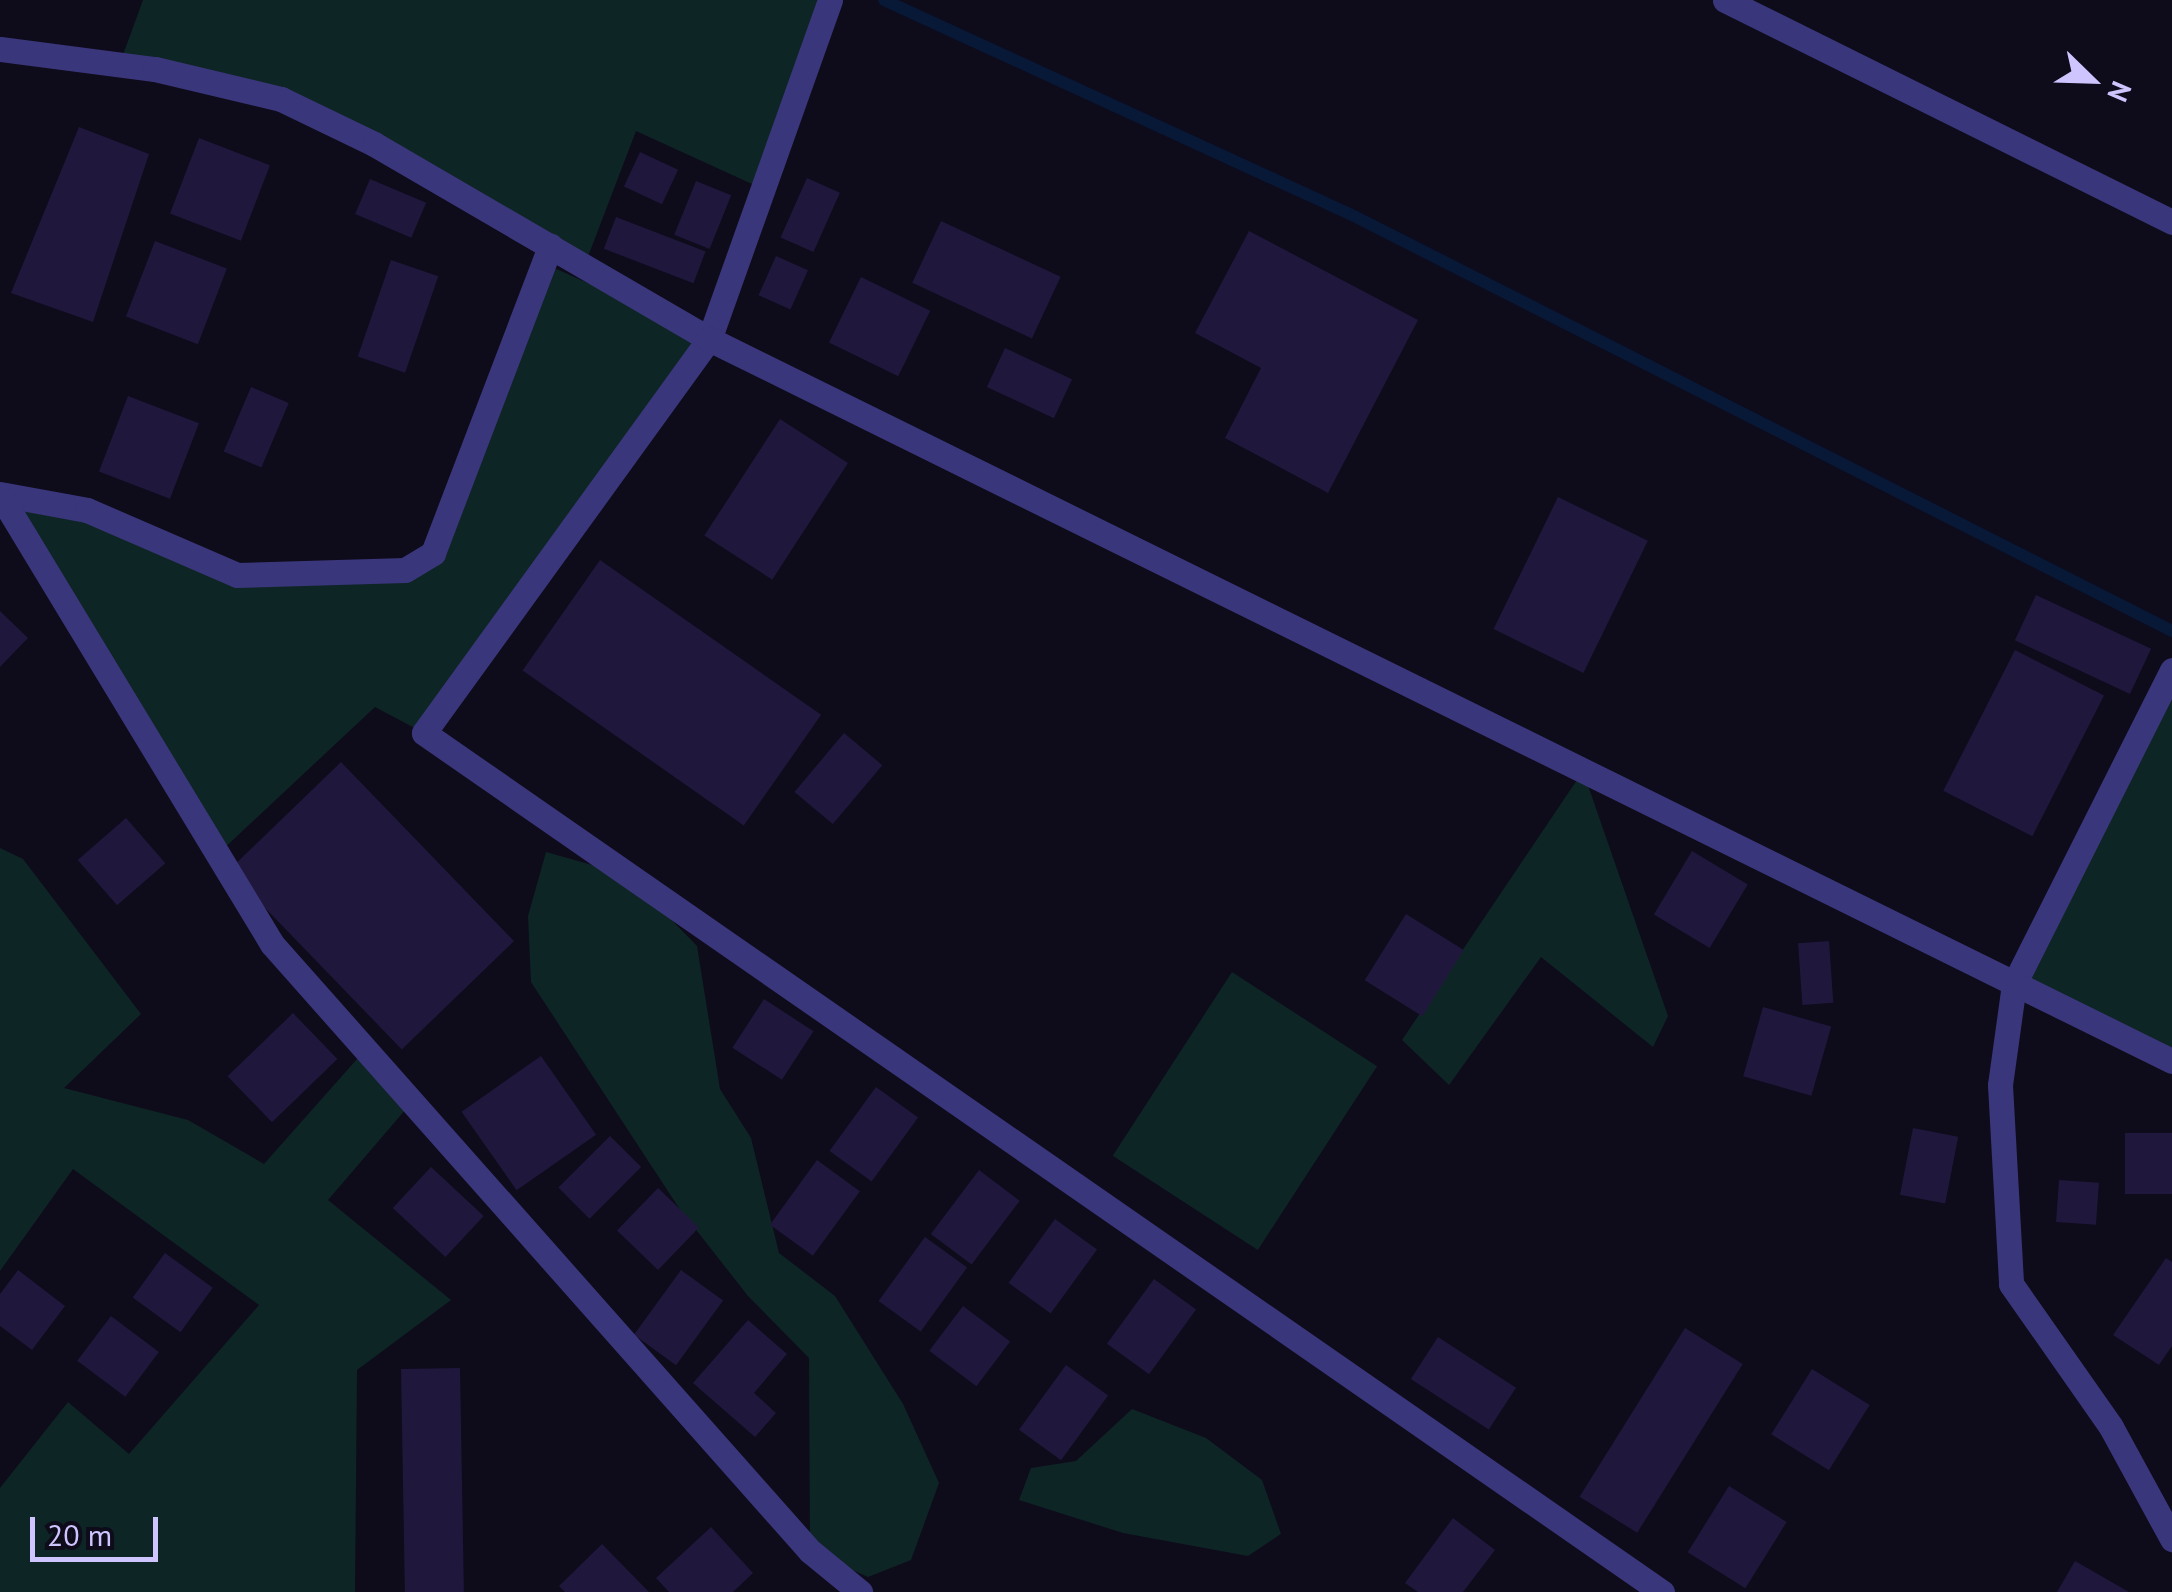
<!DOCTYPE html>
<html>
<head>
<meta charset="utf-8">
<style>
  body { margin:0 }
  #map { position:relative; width:2172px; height:1592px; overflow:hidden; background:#0e0b1b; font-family:"PT Sans",sans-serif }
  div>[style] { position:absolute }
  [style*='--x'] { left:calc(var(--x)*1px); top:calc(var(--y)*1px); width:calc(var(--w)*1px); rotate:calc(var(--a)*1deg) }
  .green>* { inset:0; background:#0e2525; transform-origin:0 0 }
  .stream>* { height:12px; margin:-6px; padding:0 6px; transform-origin:6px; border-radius:6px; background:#081837 }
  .building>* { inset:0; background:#20173c; transform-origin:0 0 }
  .minor>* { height:25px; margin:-12.5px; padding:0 12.5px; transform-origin:12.5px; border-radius:12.5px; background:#3a367b }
  .tertiary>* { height:25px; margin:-12.5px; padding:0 12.5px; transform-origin:12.5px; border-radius:12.5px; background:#3a367b }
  span { translate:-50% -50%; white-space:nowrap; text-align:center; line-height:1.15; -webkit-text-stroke:8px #0e0b1b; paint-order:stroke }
  .north { position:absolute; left:2042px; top:30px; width:100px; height:100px; -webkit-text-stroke:8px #0e0b1b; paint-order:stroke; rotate:113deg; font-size:28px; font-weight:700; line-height:40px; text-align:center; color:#cec5ff }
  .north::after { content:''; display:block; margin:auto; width:35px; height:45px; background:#cec5ff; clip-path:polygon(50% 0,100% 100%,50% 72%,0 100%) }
  .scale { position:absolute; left:30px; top:1517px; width:128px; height:45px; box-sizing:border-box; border:5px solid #cec5ff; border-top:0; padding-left:12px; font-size:30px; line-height:35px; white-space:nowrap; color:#cec5ff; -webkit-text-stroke:8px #0e0b1b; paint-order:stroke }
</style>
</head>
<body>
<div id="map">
  <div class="green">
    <div style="clip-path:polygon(143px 0,830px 0,763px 189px,636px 131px,584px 267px,281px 99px,120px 63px)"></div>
    <div style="clip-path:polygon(543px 263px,700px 333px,424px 733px,375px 707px,219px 853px,5px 504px,136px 532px,237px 575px,405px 570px,433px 552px)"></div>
    <div style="clip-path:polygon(2172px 670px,2172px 1061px,2014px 983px)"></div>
    <div style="clip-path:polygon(1583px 771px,1668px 1016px,1653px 1047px,1541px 957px,1449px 1085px,1402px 1040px)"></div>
    <div style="clip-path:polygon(0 848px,23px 859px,141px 1014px,64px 1088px,188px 1120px,264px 1164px,365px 1050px,412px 1102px,328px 1200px,451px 1300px,357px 1370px,355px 1592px,0 1592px,0 1488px,68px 1402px,129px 1454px,259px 1305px,73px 1169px,0 1271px)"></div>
    <div style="clip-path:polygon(546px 852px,628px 875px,697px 946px,720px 1089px,751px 1138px,779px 1253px,835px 1296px,903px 1404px,939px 1483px,911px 1560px,868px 1577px,810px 1551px,809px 1358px,748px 1296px,679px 1208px,531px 982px,528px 916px)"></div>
    <div style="left:1232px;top:972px;width:173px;height:219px;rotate:33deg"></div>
    <div style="clip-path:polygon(1132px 1409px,1206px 1438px,1262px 1480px,1281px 1534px,1248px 1556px,1123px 1533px,1019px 1500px,1031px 1468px,1076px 1461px)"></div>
  </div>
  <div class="stream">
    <div style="--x:884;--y:0;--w:517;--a:24.68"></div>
    <div style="--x:1354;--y:216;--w:917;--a:26.9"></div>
  </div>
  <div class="building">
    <div style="clip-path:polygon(79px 127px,149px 154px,93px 322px,11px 293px)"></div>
    <div style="left:199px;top:138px;width:76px;height:81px;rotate:21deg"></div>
    <div style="left:640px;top:152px;width:42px;height:38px;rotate:25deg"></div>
    <div style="left:807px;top:178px;width:36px;height:65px;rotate:24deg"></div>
    <div style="left:370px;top:179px;width:61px;height:38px;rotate:23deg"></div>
    <div style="left:696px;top:181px;width:38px;height:58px;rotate:22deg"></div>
    <div style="left:616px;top:217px;width:96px;height:34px;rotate:21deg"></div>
    <div style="left:941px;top:221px;width:132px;height:68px;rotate:25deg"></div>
    <div style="clip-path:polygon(1249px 231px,1418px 320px,1328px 493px,1225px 438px,1261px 368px,1195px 333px)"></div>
    <div style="left:155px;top:241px;width:77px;height:81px;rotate:21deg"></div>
    <div style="left:776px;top:256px;width:35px;height:43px;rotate:24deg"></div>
    <div style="left:391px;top:260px;width:50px;height:102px;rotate:19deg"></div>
    <div style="left:861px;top:277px;width:77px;height:73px;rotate:26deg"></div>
    <div style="left:1005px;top:348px;width:74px;height:43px;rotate:25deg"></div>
    <div style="left:251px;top:387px;width:41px;height:70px;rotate:23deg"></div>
    <div style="left:128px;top:396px;width:76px;height:81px;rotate:21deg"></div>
    <div style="left:780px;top:419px;width:81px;height:139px;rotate:33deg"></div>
    <div style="left:1558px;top:497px;width:100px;height:147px;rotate:26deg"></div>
    <div style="left:600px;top:560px;width:270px;height:135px;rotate:35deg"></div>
    <div style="left:2036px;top:595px;width:127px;height:50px;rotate:25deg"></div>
    <div style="clip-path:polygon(0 611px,28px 638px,0 667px)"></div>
    <div style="left:2015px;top:650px;width:100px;height:158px;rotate:27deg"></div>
    <div style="left:844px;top:733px;width:50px;height:77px;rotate:40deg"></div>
    <div style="left:341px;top:762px;width:249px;height:156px;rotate:46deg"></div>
    <div style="left:126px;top:818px;width:60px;height:64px;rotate:49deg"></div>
    <div style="left:1692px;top:851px;width:65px;height:74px;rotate:31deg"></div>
    <div style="left:1406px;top:914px;width:68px;height:78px;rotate:32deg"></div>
    <div style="left:1829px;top:941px;width:62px;height:31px;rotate:86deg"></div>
    <div style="left:764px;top:999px;width:59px;height:58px;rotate:33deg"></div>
    <div style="left:1763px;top:1007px;width:71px;height:72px;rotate:16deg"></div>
    <div style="left:293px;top:1013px;width:64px;height:91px;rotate:46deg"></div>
    <div style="left:541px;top:1056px;width:96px;height:97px;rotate:55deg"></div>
    <div style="left:876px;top:1087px;width:52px;height:79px;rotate:36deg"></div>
    <div style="left:1913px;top:1128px;width:46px;height:68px;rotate:11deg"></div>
    <div style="left:2172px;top:1133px;width:61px;height:47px;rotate:90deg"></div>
    <div style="left:610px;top:1136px;width:44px;height:73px;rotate:45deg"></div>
    <div style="left:817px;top:1160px;width:53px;height:80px;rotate:36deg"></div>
    <div style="left:431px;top:1167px;width:72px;height:56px;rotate:43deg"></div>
    <div style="left:979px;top:1170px;width:51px;height:80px;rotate:37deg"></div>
    <div style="left:2059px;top:1180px;width:40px;height:42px;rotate:4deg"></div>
    <div style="left:658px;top:1188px;width:57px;height:59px;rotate:44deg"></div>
    <div style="left:1055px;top:1219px;width:52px;height:79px;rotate:36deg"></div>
    <div style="left:925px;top:1237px;width:52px;height:79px;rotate:36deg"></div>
    <div style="left:165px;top:1253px;width:59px;height:55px;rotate:36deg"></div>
    <div style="clip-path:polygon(2166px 1258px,2172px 1262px,2172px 1346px,2159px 1365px,2113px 1335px)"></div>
    <div style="clip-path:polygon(18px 1270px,65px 1306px,32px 1350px,0 1326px,0 1294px)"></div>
    <div style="left:681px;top:1270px;width:52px;height:80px;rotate:36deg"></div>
    <div style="left:1154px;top:1279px;width:52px;height:80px;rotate:36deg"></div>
    <div style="left:963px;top:1306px;width:59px;height:56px;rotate:37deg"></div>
    <div style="left:111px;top:1316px;width:60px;height:56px;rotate:37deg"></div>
    <div style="clip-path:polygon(748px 1320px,787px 1354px,754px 1393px,776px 1413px,755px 1437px,693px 1383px)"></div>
    <div style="left:1685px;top:1328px;width:68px;height:199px;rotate:32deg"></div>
    <div style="left:1438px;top:1337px;width:93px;height:50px;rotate:33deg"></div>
    <div style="left:1066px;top:1365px;width:52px;height:80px;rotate:36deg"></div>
    <div style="left:460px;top:1368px;width:224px;height:59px;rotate:89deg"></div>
    <div style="left:1812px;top:1369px;width:68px;height:77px;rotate:32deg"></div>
    <div style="left:1729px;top:1486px;width:68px;height:78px;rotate:32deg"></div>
    <div style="clip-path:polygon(1453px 1518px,1495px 1550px,1463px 1592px,1418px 1592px,1405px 1583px)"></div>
    <div style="clip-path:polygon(711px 1527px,753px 1573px,733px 1592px,669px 1592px,656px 1578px)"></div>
    <div style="clip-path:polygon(602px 1544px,649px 1592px,565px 1592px,559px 1586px)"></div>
    <div style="clip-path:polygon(2075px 1561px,2129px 1592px,2057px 1592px)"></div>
  </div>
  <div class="minor">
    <div style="--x:830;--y:0;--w:360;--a:109.6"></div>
    <div style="--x:709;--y:339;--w:486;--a:125.9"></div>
    <div style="--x:424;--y:733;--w:1507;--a:34.76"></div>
    <div style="--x:1725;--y:0;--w:499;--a:26.4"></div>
    <div style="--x:0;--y:494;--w:88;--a:10.4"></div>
    <div style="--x:87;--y:510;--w:163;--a:23.4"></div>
    <div style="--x:237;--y:575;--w:168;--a:-1.7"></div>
    <div style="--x:405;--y:570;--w:33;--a:-31"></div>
    <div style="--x:433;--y:553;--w:329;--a:-69.1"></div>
    <div style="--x:0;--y:495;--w:525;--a:58.79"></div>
    <div style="--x:272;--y:944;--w:811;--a:48.45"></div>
    <div style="--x:810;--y:1551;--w:65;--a:39.4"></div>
    <div style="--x:2172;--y:670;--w:352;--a:116.7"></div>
    <div style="--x:2014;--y:984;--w:102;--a:97.9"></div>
    <div style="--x:2000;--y:1085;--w:199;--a:86.8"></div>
    <div style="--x:2011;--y:1284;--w:174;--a:55"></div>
    <div style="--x:2111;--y:1427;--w:128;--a:61.4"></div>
  </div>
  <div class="tertiary">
    <div style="--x:0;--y:49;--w:156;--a:7.4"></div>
    <div style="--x:155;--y:69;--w:130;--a:13.4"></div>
    <div style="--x:281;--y:99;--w:103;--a:25.8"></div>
    <div style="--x:374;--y:144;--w:388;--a:30.2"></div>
    <div style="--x:709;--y:339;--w:1631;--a:26.27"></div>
  </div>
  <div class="north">N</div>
  <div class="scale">20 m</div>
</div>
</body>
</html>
